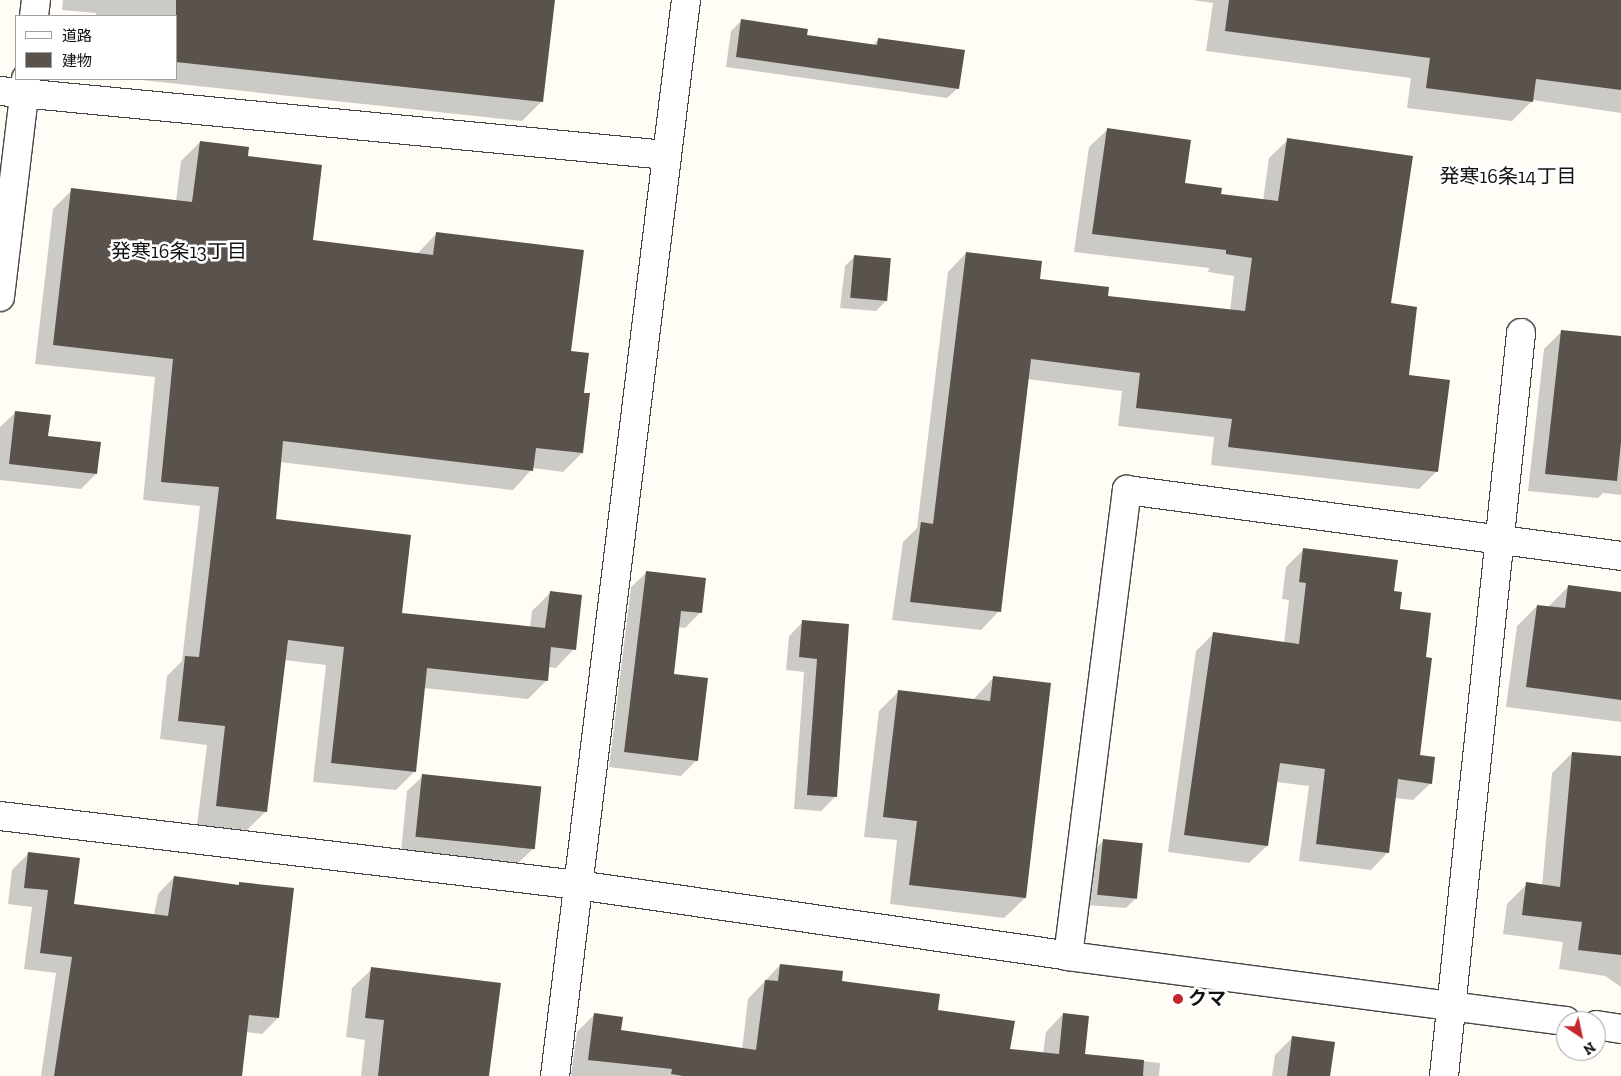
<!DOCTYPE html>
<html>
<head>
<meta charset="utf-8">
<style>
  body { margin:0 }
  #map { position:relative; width:1621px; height:1076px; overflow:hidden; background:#fffdf5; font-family:"Zilla Slab","Noto Sans JP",serif }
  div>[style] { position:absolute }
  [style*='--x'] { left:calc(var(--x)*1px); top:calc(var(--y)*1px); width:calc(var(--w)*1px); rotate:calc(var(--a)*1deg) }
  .shadow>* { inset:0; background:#0003 }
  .building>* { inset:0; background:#5a524d; transform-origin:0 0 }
  .roads { filter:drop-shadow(1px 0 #444) drop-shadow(-1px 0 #444) drop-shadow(0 1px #444) drop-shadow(0 -1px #444) }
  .minor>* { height:28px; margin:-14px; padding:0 14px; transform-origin:14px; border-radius:14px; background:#fff }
  .dots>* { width:14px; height:14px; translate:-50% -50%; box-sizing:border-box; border:2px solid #fff; border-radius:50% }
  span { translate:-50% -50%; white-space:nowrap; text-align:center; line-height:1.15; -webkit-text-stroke:5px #fff; paint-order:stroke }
  .poi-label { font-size:19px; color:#111; font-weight:700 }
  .left { translate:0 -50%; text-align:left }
  .neighbourhood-label { font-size:20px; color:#111 }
  .legend { position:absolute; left:15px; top:15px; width:162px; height:65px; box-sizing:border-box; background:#fff; border:1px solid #a0a0a0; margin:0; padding:6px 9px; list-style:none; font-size:15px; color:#111 }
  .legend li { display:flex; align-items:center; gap:10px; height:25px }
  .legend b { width:25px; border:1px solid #a0a0a0 }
  .north { position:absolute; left:1556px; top:1011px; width:50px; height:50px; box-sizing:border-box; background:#fff; border:1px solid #a0a0a0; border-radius:50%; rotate:146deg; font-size:14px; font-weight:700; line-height:20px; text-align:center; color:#111 }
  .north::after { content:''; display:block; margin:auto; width:18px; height:22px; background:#c4262e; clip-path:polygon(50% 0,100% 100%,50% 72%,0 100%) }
</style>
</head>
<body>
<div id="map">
  <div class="shadow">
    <div style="clip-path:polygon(63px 0,553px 0,542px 101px,522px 121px,132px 79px,176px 79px,176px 16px,96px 16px,96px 13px,62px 10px)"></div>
    <div style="clip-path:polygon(1192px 0,1621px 0,1621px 113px,1533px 100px,1512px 121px,1407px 108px,1411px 78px,1206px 51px,1213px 3px)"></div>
    <div style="clip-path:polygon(741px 21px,806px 36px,872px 46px,879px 39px,958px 88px,947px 98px,726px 67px,731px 31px)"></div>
    <div style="clip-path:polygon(1108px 129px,1184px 184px,1220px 195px,1263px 201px,1269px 158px,1288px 140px,1390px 305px,1408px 377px,1437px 471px,1419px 489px,1211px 465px,1214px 437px,1118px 426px,1122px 391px,1027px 379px,999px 611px,981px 630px,892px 620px,903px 542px,917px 528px,948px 272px,966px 253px,1039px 280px,1107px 297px,1230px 311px,1234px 276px,1208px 272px,1209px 268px,1074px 252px,1089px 147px)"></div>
    <div style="clip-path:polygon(200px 142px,246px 157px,312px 241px,417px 254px,436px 234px,570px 352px,582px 394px,582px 453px,563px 472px,533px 468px,513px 490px,280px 462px,274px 520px,400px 614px,530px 628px,532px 611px,550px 593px,574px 649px,556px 668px,548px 667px,547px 680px,528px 699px,424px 688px,415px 771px,396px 790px,313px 782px,326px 665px,284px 660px,266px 811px,247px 830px,197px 825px,207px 745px,160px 739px,167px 676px,182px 661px,200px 506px,143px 500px,155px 377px,35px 364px,53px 209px,72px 190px,176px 201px,181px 161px)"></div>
    <div style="clip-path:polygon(855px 256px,886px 301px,876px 311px,840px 308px,845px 266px)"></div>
    <div style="clip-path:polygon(1562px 331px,1621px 337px,1621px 495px,1603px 493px,1598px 498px,1528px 491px,1544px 349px)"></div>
    <div style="clip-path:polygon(16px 412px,47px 437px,96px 474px,81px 489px,0 480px,0 427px)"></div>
    <div style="clip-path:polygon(1303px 550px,1392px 592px,1424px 658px,1419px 756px,1431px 783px,1413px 800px,1395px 798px,1388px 852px,1371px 870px,1299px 861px,1309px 786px,1276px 782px,1267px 846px,1249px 863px,1168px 852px,1196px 651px,1213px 634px,1284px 643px,1289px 600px,1282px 599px,1286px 567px)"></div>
    <div style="clip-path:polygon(647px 572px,700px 613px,685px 628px,678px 627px,672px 675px,697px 760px,681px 776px,609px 767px,631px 587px)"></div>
    <div style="clip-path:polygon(1568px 587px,1621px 593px,1621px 722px,1506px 707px,1517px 626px,1537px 606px,1548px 607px)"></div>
    <div style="clip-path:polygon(803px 622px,848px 625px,835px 797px,821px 811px,794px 809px,804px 672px,786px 670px,789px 636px)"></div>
    <div style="clip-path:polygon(993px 678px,1025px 898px,1004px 918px,890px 904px,897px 840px,864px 837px,879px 711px,899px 691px,973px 700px)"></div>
    <div style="clip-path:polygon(1572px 753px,1621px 757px,1621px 987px,1605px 976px,1559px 969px,1563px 942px,1503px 934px,1507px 904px,1527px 884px,1542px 886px,1552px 773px)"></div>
    <div style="clip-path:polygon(423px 776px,533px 849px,517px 864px,401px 852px,407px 791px)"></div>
    <div style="clip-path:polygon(1103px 841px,1136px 898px,1126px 908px,1088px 905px,1093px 851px)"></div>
    <div style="clip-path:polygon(29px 853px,73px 905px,154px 915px,158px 894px,174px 877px,237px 886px,240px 883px,278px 1018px,262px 1034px,246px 1032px,241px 1076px,41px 1076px,56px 973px,24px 969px,32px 907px,8px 904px,12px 870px)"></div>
    <div style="clip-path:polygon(780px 965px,937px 1011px,1009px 1050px,1043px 1054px,1046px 1032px,1063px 1014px,1084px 1055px,1160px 1063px,1159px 1076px,571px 1076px,577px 1032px,595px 1014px,620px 1031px,742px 1050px,748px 999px)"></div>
    <div style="clip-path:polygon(372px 969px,488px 1076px,361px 1076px,365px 1040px,346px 1037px,352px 988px)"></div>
    <div style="clip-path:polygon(1293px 1037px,1329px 1076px,1272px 1076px,1275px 1055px)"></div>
  </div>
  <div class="building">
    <div style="clip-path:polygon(176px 0,555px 0,543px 102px,176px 62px)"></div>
    <div style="clip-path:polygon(1229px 0,1621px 0,1621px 90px,1536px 79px,1533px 102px,1426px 88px,1430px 58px,1225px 31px)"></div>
    <div style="clip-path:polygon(741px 19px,808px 29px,807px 35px,877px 45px,878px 38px,965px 50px,959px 89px,736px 57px)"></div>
    <div style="clip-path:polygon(1107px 128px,1191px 140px,1185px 183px,1222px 188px,1221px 194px,1278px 201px,1287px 138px,1413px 156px,1391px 303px,1417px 307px,1409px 375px,1450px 380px,1438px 472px,1228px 447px,1232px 419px,1136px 408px,1140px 373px,1031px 359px,1001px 612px,910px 602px,921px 522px,933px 524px,966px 252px,1042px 261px,1040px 279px,1109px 287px,1108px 296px,1245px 311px,1252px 258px,1226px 254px,1226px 250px,1092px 234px)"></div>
    <div style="clip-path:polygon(200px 141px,249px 147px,248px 156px,322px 165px,313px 240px,433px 255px,436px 232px,584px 250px,571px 351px,589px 353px,584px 393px,590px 393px,583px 453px,536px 448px,533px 471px,283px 441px,276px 519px,411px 535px,402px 613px,545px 628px,550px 591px,582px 595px,576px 650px,551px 647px,548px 681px,427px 668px,416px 772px,331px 763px,344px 647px,288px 640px,267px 812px,216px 806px,225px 726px,178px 721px,185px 656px,199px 657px,219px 487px,161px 482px,173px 359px,53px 345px,71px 188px,192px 202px)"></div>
    <div style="left:854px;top:255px;width:37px;height:43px;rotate:5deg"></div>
    <div style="clip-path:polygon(1561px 330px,1621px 336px,1621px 442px,1617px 481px,1545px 474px)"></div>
    <div style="clip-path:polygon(15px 411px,51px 415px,48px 436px,101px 442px,97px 474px,9px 464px)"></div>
    <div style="clip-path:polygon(1303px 548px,1398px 560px,1394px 591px,1402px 592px,1400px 609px,1431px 613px,1426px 657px,1432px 658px,1420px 755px,1435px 757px,1432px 784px,1398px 779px,1389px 853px,1316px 844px,1325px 769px,1280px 763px,1268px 846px,1184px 835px,1213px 632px,1299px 644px,1306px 583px,1299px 582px)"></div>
    <div style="clip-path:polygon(646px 571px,706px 578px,702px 613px,681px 611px,674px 674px,708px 678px,698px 761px,624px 752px)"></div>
    <div style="clip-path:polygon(1568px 585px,1621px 592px,1621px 700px,1526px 687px,1537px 605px,1565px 608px)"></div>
    <div style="clip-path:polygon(802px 620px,849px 624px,837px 797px,807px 795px,817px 659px,799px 657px)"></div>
    <div style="clip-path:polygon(993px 676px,1051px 683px,1026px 898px,909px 885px,917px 821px,883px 817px,898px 690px,990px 701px)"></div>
    <div style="clip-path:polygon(1572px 752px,1621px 756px,1621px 955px,1578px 950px,1582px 922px,1522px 915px,1526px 882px,1560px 887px)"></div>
    <div style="left:422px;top:774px;width:120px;height:63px;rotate:6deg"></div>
    <div style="left:1103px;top:839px;width:40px;height:56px;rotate:6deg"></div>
    <div style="clip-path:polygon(28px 852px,80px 858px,74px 904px,168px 916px,174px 876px,239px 885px,239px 882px,294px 888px,279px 1018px,249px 1015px,242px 1076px,54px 1076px,72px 957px,40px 953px,48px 890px,24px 888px)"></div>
    <div style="clip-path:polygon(780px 964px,843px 971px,842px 981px,940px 994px,938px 1010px,1015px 1021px,1010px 1049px,1059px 1054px,1063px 1013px,1089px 1016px,1085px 1054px,1144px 1060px,1143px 1076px,683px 1076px,671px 1074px,672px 1069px,588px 1060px,594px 1013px,623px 1017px,621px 1030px,756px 1050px,765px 980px,778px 981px)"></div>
    <div style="clip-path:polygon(371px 967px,501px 983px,489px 1076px,378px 1076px,384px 1020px,365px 1018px)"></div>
    <div style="clip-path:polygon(1292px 1036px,1335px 1042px,1330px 1076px,1287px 1076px)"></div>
  </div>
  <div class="roads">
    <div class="minor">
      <div style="--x:34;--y:16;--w:16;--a:-83"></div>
      <div style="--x:0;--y:91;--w:669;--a:5.49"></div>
      <div style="--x:0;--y:297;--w:220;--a:-83.2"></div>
      <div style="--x:0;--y:816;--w:582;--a:6.81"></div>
      <div style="--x:578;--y:885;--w:495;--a:8.2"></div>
      <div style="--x:1068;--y:956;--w:502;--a:7.44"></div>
      <div style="--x:1068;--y:956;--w:470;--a:-82.8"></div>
      <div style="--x:1127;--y:490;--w:498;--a:7.6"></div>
      <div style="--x:1596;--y:1025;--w:25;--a:9"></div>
      <div style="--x:555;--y:1076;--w:1084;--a:-83.06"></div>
      <div style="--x:1444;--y:1076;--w:747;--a:-84.08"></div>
    </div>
  </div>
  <div class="dots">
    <div style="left:1178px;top:999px;background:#c4262e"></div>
  </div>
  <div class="poi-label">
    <span class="left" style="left:1188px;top:999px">クマ</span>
  </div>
  <div class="neighbourhood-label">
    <span style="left:1508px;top:176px">発寒16条14丁目</span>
    <span style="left:179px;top:251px">発寒16条13丁目</span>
  </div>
  <ul class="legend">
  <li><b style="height:6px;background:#fff"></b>道路</li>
  <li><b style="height:14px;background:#5a524d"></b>建物</li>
  </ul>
  <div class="north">N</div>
</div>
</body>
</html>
